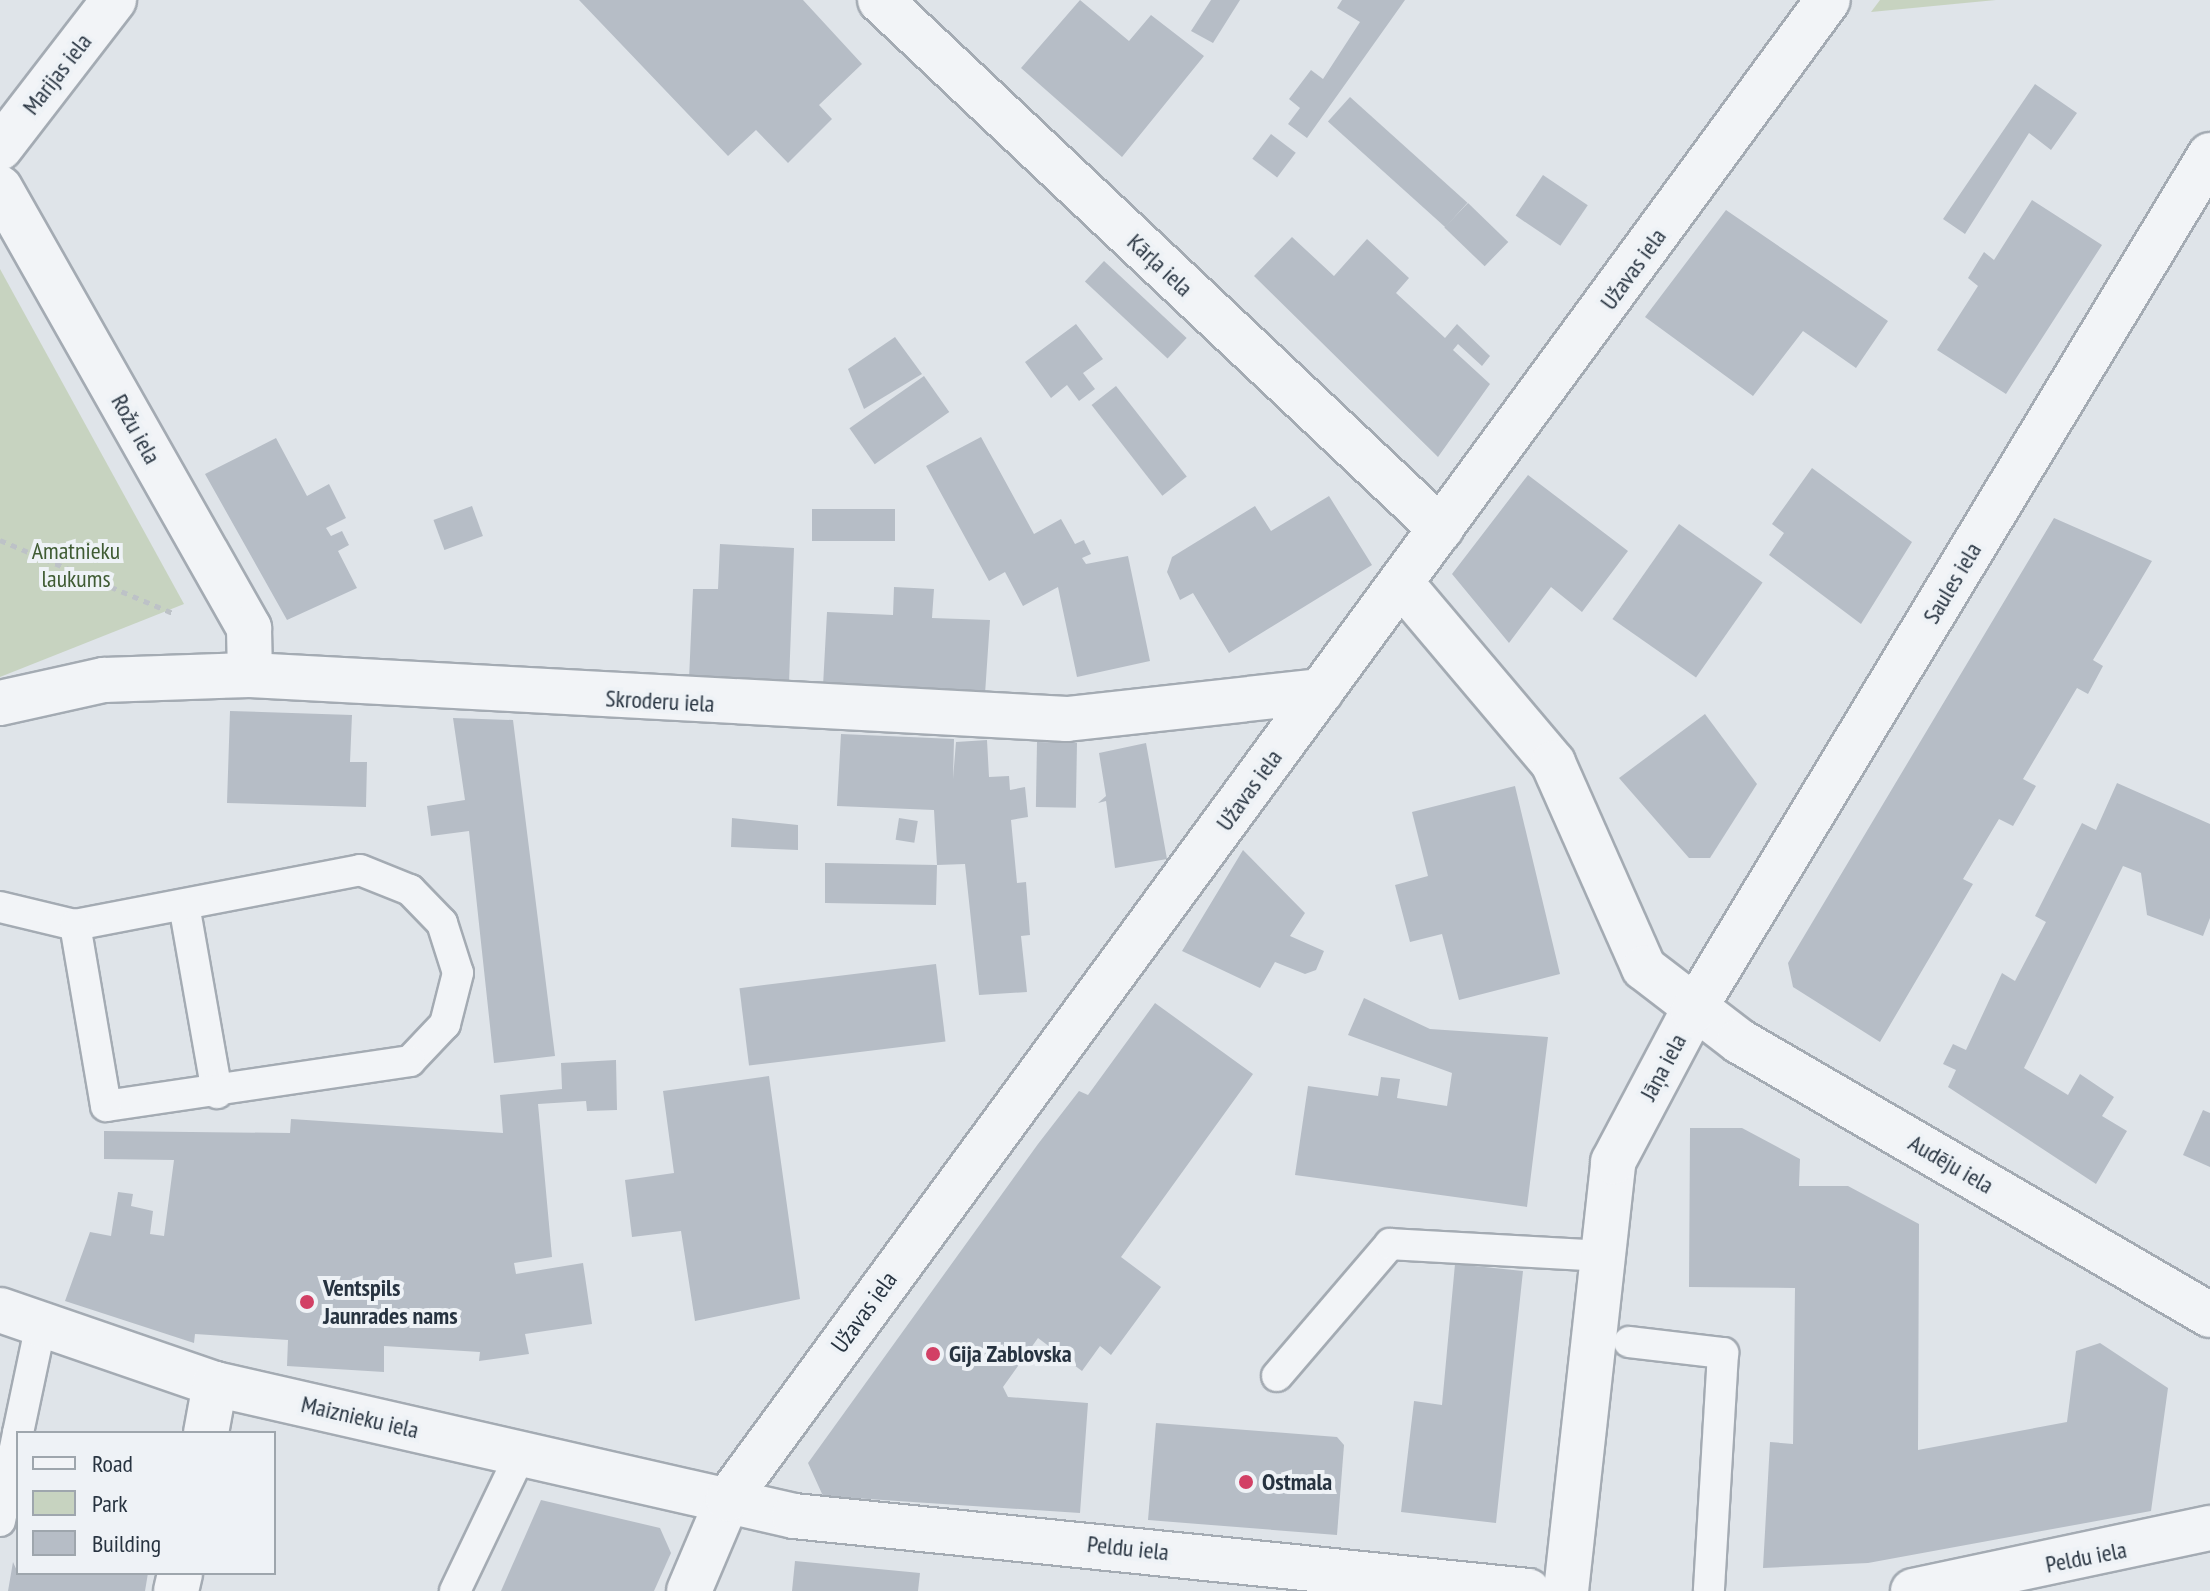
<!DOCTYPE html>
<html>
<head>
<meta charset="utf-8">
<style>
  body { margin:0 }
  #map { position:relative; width:2210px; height:1591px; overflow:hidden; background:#dfe4e9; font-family:"PT Sans Narrow",sans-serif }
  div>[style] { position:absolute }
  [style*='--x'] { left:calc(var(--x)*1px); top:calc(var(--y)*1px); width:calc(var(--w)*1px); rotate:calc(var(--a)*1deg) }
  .green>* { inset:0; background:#c7d3c0 }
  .building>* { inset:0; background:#b6bdc6; transform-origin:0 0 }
  .path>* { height:5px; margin-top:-2.5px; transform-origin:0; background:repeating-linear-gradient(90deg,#bdc2c7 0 6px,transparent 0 12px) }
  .roads { filter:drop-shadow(2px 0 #a4abb3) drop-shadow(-2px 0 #a4abb3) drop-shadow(0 2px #a4abb3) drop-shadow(0 -2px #a4abb3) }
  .service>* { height:30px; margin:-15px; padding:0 15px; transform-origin:15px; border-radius:15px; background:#f2f4f7 }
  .minor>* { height:44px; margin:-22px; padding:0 22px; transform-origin:22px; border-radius:22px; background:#f2f4f7 }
  .tertiary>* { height:44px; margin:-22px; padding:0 22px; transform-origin:22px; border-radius:22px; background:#f2f4f7 }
  .dots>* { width:22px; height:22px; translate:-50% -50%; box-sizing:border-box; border:4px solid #eef2f6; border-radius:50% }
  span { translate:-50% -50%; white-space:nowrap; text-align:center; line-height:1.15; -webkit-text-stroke:8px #eef2f6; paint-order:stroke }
  .street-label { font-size:24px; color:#273340 }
  .park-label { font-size:24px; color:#405c34 }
  .poi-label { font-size:24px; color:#273340; font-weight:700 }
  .left { translate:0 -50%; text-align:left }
  .legend { position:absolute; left:16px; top:1431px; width:260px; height:144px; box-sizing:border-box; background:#eef2f6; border:2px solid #9ea6ad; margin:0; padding:10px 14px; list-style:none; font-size:24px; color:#273340 }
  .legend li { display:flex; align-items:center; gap:16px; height:40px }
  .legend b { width:40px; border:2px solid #9ea6ad }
</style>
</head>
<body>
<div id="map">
  <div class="green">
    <div style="clip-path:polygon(1880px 0,1996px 0,1871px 12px)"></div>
    <div style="clip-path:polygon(0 269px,184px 604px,0 677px)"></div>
  </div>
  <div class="building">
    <div style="clip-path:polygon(579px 0,803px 0,862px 64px,819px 105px,832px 119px,788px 163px,756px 130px,728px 156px)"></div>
    <div style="clip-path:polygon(1080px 0,1129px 41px,1151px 15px,1204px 56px,1122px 157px,1021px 68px)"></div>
    <div style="clip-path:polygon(1211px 0,1240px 0,1213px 43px,1191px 31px)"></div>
    <div style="clip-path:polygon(1342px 0,1405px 0,1307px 138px,1288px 124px,1300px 108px,1289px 99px,1311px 70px,1323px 79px,1360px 22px,1337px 8px)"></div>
    <div style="clip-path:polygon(2035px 84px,2077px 113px,2051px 150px,2029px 133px,1965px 234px,1943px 219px)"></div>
    <div style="left:1350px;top:97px;width:158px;height:33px;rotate:42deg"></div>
    <div style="left:1271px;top:134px;width:31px;height:31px;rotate:37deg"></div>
    <div style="left:1543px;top:175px;width:54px;height:49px;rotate:34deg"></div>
    <div style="clip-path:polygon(2032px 200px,2102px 245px,2006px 394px,1937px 350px,1978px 286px,1968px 278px,1984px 252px,1994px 260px)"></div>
    <div style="left:1468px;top:203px;width:56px;height:34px;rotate:44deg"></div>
    <div style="clip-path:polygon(1726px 210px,1888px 321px,1856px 368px,1803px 331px,1753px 396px,1645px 317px)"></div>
    <div style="clip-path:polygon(1292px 237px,1334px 276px,1367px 239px,1409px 278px,1396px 293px,1445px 338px,1457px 324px,1490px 356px,1482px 366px,1458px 344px,1453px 350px,1490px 384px,1438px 457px,1254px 276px)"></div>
    <div style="left:1104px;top:261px;width:113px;height:28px;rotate:43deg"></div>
    <div style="clip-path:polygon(1076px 324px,1103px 359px,1083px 373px,1095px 389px,1079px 401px,1067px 385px,1051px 398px,1025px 362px)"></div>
    <div style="clip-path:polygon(895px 337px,922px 374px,864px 409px,848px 369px)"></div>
    <div style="left:924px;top:376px;width:44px;height:91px;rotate:55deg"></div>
    <div style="left:1116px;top:386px;width:115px;height:31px;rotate:52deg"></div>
    <div style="clip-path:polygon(981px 437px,1034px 534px,1061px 519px,1075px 544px,1084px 540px,1091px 554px,1082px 558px,1086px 564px,1128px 556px,1150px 661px,1077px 677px,1058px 587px,1023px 606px,1005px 572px,989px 581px,926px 466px)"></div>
    <div style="clip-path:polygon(276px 438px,307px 496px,329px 484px,346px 518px,326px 528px,331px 536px,342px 531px,349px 545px,338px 551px,357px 588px,287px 620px,205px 474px)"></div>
    <div style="clip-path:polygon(1812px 468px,1912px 542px,1861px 624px,1769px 555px,1784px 533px,1772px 524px)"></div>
    <div style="clip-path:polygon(1528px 475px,1628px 551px,1582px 612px,1551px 587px,1509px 643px,1452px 574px)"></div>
    <div style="clip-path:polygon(1329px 496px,1372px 565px,1229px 653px,1193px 593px,1180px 600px,1167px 572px,1172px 557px,1255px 506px,1271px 531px)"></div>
    <div style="left:472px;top:506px;width:32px;height:41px;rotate:70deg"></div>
    <div style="left:895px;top:509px;width:32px;height:83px;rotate:90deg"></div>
    <div style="clip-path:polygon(2054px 518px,2152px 561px,2093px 660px,2103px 666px,2088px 694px,2077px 688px,2023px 779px,2036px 786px,2013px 826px,1999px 819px,1963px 879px,1973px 884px,1880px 1042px,1793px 987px,1788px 963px)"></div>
    <div style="left:1679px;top:524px;width:102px;height:116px;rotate:35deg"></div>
    <div style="clip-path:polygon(720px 544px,794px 548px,789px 683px,689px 679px,693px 589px,718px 589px)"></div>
    <div style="clip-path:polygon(894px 587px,934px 589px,932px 618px,990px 620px,985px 694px,823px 686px,827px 612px,893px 615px)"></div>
    <div style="clip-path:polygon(230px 711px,352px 715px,350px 762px,367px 762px,366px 807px,227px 803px)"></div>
    <div style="clip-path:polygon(1705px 714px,1757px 784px,1710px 858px,1689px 858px,1619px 778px)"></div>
    <div style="clip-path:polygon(453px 718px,513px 720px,555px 1056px,494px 1063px,469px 831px,431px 836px,427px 806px,465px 800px)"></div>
    <div style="clip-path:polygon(841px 734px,954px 739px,953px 779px,956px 742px,987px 740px,989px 777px,1009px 776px,1010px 790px,1025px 787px,1028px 817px,1011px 820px,1017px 883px,1026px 882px,1030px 935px,1021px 936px,1027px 992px,979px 995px,965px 864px,937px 865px,936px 905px,825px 903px,825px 863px,937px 865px,934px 810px,837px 806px)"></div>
    <div style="left:1037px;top:742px;width:40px;height:65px;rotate:1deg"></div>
    <div style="clip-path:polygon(1146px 743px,1167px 859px,1115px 868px,1106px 801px,1098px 803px,1106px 796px,1099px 753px)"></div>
    <div style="clip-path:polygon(2117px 783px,2210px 824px,2210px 918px,2203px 936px,2147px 915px,2141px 873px,2123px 866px,2024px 1068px,2068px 1095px,2080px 1074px,2114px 1097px,2102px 1116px,2127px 1131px,2096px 1184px,1948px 1087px,1956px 1070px,1943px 1064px,1953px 1044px,1966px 1050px,2002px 973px,2015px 981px,2046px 922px,2035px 916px,2082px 823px,2096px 830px)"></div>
    <div style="clip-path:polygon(1515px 786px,1560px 974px,1459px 1000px,1442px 934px,1410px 942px,1395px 885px,1428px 876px,1412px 812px)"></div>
    <div style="clip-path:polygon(732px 818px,798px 825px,798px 850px,731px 847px)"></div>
    <div style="left:899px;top:818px;width:19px;height:22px;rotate:9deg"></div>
    <div style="clip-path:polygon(1243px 850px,1305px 913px,1290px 936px,1324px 951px,1316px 970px,1305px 974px,1275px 962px,1260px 988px,1182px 951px)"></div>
    <div style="left:936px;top:964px;width:78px;height:198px;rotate:83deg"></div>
    <div style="clip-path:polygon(1364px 998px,1430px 1029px,1548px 1037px,1527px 1207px,1295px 1175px,1308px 1086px,1378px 1096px,1381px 1077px,1400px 1079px,1397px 1098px,1447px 1106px,1452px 1073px,1348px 1035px)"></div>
    <div style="clip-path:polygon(1155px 1003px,1253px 1074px,1121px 1257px,1161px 1287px,1111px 1355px,1100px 1346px,1082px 1371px,1038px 1338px,1003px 1387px,1008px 1397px,1088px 1403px,1080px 1513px,823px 1496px,808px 1463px,1038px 1144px,1079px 1091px,1088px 1095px)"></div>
    <div style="clip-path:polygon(616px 1060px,617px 1110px,587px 1111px,586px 1101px,538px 1104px,552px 1257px,514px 1263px,516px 1274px,583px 1263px,592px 1324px,525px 1334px,529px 1354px,479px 1361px,480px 1352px,384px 1346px,384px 1372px,287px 1366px,288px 1340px,195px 1334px,194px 1343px,65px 1301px,90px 1232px,111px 1236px,118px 1192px,133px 1194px,131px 1206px,153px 1211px,150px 1234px,164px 1236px,174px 1160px,104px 1159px,104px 1131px,290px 1133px,291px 1119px,503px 1133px,500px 1095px,562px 1089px,561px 1063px)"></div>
    <div style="clip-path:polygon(769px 1076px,800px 1299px,695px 1321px,681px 1231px,632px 1237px,625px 1180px,674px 1173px,663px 1091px)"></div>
    <div style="clip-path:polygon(2203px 1110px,2210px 1113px,2210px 1167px,2183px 1155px)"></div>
    <div style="clip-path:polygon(1690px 1128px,1742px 1128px,1800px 1159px,1799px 1186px,1848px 1186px,1919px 1224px,1918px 1450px,2067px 1422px,2076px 1351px,2100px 1343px,2168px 1388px,2151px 1511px,1868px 1563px,1763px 1568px,1770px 1442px,1793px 1444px,1795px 1288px,1689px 1287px)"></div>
    <div style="clip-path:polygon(1455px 1264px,1523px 1271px,1496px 1523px,1401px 1512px,1414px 1401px,1442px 1405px)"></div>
    <div style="clip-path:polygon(1156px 1423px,1337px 1437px,1344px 1445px,1337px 1535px,1148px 1520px)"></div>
    <div style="clip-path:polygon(541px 1500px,660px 1528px,671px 1553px,654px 1591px,501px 1591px)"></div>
    <div style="clip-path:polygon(795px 1561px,920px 1573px,918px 1591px,792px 1591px)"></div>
    <div style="clip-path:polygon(13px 1562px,18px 1573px,148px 1573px,145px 1591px,8px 1591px)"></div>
  </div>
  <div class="path">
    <div style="--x:0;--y:540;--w:188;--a:22.9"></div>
  </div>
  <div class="roads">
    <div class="service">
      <div style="--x:184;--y:905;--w:191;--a:80"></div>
      <div style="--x:0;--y:907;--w:77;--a:13.5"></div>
      <div style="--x:75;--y:925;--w:290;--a:-10.9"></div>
      <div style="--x:360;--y:870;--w:54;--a:21.8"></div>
      <div style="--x:410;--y:890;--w:46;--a:45.9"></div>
      <div style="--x:442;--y:923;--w:52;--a:72.3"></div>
      <div style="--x:458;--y:973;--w:53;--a:104.3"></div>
      <div style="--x:445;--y:1024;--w:51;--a:133.4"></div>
      <div style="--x:410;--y:1061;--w:307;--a:171.6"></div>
      <div style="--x:106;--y:1106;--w:184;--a:-99.7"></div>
      <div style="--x:1629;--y:1342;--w:95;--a:6.7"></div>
      <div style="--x:1723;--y:1353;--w:238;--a:93.4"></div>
      <div style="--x:1277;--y:1376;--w:174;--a:-49.4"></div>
      <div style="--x:1390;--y:1244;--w:213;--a:3.2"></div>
      <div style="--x:18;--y:1433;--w:111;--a:-78.1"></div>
      <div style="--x:0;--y:1521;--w:90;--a:-78.4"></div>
      <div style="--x:455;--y:1591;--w:153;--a:-64.4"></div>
    </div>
    <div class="minor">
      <div style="--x:880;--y:0;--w:771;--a:43.32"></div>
      <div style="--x:0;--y:148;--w:187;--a:-52.4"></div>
      <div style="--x:0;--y:188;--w:506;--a:60.49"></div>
      <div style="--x:249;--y:628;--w:47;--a:88.8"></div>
      <div style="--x:1401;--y:583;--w:236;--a:49.8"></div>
      <div style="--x:1553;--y:763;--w:224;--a:66.1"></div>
      <div style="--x:1644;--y:968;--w:120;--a:37.5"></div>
      <div style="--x:1739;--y:1041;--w:545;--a:30.19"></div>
      <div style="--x:0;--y:703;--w:107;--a:-12.5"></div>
      <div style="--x:104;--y:680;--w:146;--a:-2"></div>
      <div style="--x:250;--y:675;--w:818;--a:3.08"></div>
      <div style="--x:1067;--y:719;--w:256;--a:-6.3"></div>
      <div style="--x:0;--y:1310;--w:227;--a:19"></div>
      <div style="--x:215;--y:1384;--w:594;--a:12.84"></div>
      <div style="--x:794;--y:1516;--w:738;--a:5.83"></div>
      <div style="--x:206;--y:1433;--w:50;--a:-79.6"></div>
      <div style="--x:176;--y:1591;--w:18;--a:-77"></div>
      <div style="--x:689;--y:1591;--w:100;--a:-67"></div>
      <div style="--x:728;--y:1499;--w:1859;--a:-53.73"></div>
      <div style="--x:1913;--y:1591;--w:304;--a:-12"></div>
    </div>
    <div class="tertiary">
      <div style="--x:1566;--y:1591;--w:432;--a:-83.7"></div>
      <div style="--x:1613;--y:1162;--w:171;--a:-62.1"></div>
      <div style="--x:1693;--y:1011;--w:1000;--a:-58.87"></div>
    </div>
  </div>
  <div class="dots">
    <div style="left:307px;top:1302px;background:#d24065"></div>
    <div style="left:933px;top:1354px;background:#d24065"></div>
    <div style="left:1246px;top:1482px;background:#d24065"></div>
  </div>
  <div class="street-label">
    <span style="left:57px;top:74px;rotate:-52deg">Marijas iela</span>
    <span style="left:1160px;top:265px;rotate:43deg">Kārļa iela</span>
    <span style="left:1633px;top:269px;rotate:-54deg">Užavas iela</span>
    <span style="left:136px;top:429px;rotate:61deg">Rožu iela</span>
    <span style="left:1952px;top:583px;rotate:-59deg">Saules iela</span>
    <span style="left:660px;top:701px;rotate:3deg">Skroderu iela</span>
    <span style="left:1249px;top:790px;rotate:-54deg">Užavas iela</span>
    <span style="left:1663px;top:1067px;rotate:-62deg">Jāņa iela</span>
    <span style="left:1951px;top:1164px;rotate:30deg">Audēju iela</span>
    <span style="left:864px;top:1312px;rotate:-54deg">Užavas iela</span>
    <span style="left:360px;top:1417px;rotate:13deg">Maiznieku iela</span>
    <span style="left:1128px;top:1548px;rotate:6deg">Peldu iela</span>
    <span style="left:2086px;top:1557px;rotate:-11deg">Peldu iela</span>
  </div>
  <div class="park-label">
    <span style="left:76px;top:565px">Amatnieku<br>laukums</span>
  </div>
  <div class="poi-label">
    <span class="left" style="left:323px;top:1302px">Ventspils<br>Jaunrades nams</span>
    <span class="left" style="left:949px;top:1354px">Gija Zablovska</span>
    <span class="left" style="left:1262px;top:1482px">Ostmala</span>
  </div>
  <ul class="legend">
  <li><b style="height:10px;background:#f2f4f7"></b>Road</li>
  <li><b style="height:22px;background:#c7d3c0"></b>Park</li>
  <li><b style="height:22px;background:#b6bdc6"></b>Building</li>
  </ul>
</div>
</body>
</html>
